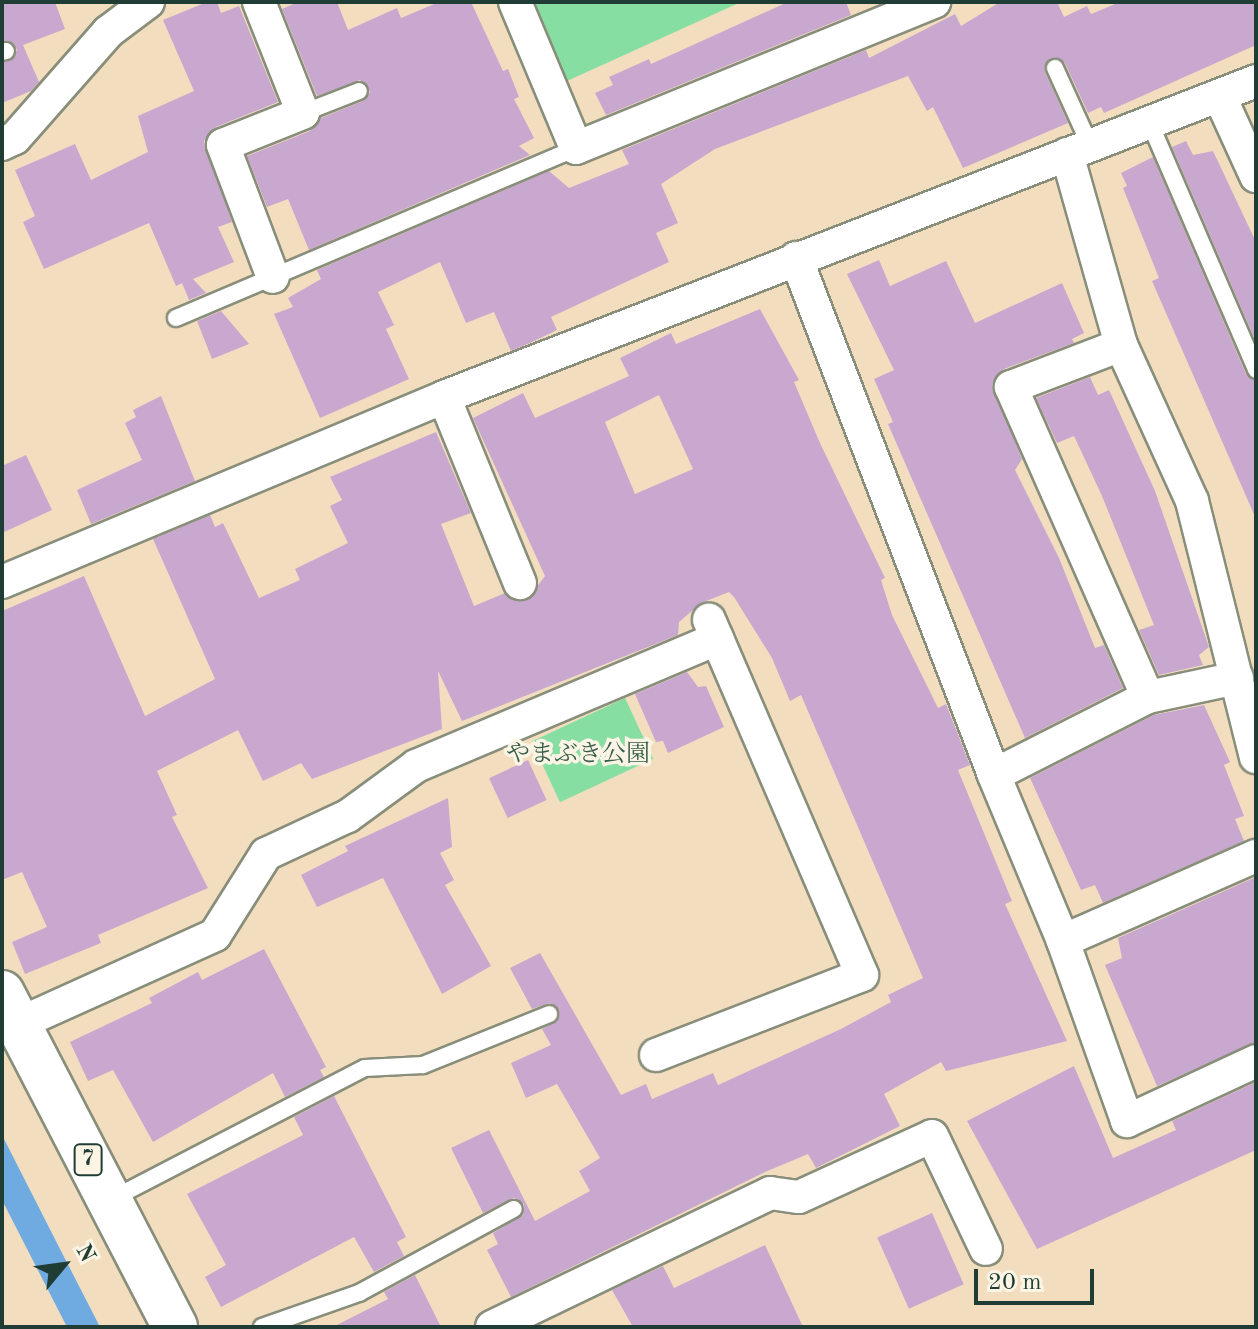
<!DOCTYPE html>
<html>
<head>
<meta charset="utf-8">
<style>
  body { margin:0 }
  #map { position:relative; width:1258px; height:1329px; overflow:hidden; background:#f2debf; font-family:"Old Standard TT","Noto Serif JP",serif }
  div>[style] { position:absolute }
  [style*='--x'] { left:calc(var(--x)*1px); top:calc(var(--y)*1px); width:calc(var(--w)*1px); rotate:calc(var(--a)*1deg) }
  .green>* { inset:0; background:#86dea2; transform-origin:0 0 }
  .water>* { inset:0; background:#6fabe0 }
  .building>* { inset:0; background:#c9a8cf; transform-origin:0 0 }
  .roads { filter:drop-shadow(2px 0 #888e7a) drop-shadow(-2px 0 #888e7a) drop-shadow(0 2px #888e7a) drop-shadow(0 -2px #888e7a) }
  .service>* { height:16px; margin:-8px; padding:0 8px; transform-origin:8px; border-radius:8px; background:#fff }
  .minor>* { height:32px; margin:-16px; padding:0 16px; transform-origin:16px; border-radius:16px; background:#fff }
  .primary>* { height:44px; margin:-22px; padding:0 22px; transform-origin:22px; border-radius:22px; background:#fff }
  span { translate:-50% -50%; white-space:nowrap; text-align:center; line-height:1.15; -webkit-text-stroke:7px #fcf5e5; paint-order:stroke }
  .shield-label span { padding:2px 6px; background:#fcf5e5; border:2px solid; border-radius:6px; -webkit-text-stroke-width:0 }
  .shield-label { font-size:22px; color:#1f3d34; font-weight:700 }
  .park-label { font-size:24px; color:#345d4a }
  .frame { position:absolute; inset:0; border:4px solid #1f3d34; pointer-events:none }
  .north { position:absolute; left:24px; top:1225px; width:80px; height:80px; -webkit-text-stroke:6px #fcf5e5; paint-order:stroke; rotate:61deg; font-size:22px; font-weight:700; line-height:32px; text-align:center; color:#1f3d34 }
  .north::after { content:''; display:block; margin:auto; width:28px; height:36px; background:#1f3d34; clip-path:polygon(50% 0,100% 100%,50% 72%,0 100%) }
  .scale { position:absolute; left:974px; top:1269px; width:120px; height:36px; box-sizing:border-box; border:4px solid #1f3d34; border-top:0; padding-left:10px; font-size:24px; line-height:28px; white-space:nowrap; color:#1f3d34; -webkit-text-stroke:6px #fcf5e5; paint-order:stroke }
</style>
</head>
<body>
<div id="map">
  <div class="green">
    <div style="clip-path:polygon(535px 2px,741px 2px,567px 81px)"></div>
    <div style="left:625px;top:698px;width:67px;height:103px;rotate:65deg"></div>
  </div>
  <div class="water">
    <div style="clip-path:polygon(2px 1135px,60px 1249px,100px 1327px,67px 1327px,2px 1200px)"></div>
  </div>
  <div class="building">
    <div style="clip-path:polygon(2px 2px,55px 2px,65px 29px,23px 45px,39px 82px,31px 91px,2px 103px,2px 63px,13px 59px,17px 49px,2px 41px)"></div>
    <div style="clip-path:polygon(207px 2px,217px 2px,221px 13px,239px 6px,278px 102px,216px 127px,204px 141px,232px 222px,218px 227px,234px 262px,193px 279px,206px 293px,189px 300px,182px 283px,176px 286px,149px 223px,44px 269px,23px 222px,35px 216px,15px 170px,75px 144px,91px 180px,148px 152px,138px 116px,194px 91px,163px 20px)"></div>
    <div style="clip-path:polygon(298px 2px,337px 2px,348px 30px,397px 8px,401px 18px,439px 2px,471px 2px,503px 71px,508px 69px,519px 97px,514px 99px,534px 138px,519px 146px,530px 155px,309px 250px,288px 199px,267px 207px,247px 156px,310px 131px,321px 118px,363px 101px,370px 92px,360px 80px,317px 96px,282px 9px)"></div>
    <div style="clip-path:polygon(788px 2px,846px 2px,851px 15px,606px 115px,595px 93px,613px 85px,609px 77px,649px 59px,651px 64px)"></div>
    <div style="clip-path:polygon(1000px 2px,1057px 2px,1064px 17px,1087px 6px,1091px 14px,1120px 2px,1256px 2px,1256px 45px,1104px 113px,1101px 107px,1088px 113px,1065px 63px,1051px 58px,1045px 72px,1068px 123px,963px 168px,933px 107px,927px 111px,908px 76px,715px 149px,661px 184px,678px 223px,656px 233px,669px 262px,551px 317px,557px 330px,530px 343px,511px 351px,494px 312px,466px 323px,440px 262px,378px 292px,394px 325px,386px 329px,409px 379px,320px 418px,274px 314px,293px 307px,288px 298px,321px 279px,317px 270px,549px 171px,569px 188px,629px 164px,622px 150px,866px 50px,869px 58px,955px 14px,961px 26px)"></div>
    <div style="clip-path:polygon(1186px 141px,1193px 155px,1213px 151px,1256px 242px,1256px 342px,1172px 147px)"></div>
    <div style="clip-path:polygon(1153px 157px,1246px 374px,1256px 381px,1256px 519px,1152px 281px,1159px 278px,1123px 188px,1127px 186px,1121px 173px)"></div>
    <div style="clip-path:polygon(879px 260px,890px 286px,946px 261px,975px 323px,1062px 283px,1084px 333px,1072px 339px,1074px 343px,1004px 369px,992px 385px,1022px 459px,1015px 470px,1059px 558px,1095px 648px,1104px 645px,1123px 688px,1025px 738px,888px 424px,893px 422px,874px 379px,894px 370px,847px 274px)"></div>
    <div style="clip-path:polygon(evenodd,760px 309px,799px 380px,794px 382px,820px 443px,885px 578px,881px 580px,892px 615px,938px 708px,946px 704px,948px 709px,970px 765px,958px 770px,1012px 901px,1005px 904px,1067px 1041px,946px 1071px,941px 1062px,884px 1094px,900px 1126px,816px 1168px,808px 1154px,765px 1172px,511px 1297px,487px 1250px,498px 1244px,493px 1233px,523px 1215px,524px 1204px,514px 1198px,483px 1213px,451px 1148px,489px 1130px,535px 1221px,590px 1191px,579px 1171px,600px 1158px,557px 1084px,526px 1098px,511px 1063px,551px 1045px,542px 1029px,557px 1021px,559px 1011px,550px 1003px,532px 1009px,510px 968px,540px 953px,621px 1095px,646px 1084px,652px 1099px,713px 1073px,718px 1085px,841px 1029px,891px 1002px,888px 995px,923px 978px,801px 695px,790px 701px,772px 658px,734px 597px,729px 592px,701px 603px,679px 622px,678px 635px,462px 721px,438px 671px,442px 729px,312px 779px,301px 763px,263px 781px,238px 730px,157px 771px,177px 815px,172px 817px,208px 888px,98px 935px,101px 943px,25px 974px,12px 942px,47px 927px,22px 872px,2px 880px,2px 611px,84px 576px,145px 716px,215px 679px,153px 539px,210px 515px,215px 527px,223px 523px,259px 598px,300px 580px,295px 569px,348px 543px,330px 506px,342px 500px,330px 477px,436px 432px,471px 513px,441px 524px,474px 606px,505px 593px,526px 601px,545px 576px,473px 418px,523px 393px,535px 418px,629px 376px,620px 358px,671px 333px,676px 344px,760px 309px,659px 395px,693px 469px,635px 494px,605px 422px,659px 395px)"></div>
    <div style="clip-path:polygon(221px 311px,249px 344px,212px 359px,197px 321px)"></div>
    <div style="clip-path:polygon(1090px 377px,1098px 395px,1109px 390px,1155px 491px,1209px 647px,1199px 655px,1203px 665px,1159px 675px,1139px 630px,1154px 625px,1102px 496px,1074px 436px,1057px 443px,1036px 398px)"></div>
    <div style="clip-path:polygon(161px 396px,195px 481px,91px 524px,77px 490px,142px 460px,125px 423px,136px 417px,133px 410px)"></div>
    <div style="clip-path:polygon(26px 455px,52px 510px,2px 533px,2px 466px)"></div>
    <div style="clip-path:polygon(687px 672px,698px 687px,706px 686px,724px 727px,668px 753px,663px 741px,656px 742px,635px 694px)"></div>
    <div style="clip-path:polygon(1204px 705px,1230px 762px,1224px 765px,1244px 816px,1235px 819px,1244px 841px,1103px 903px,1095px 885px,1081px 890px,1030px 778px,1154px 715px)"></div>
    <div style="left:528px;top:760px;width:44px;height:43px;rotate:65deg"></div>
    <div style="clip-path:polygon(448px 798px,452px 847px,440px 853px,454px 880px,445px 885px,491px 966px,442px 994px,383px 878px,317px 907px,301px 875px,348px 851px,345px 846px)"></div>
    <div style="clip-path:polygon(1256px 877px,1256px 1042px,1157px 1086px,1105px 965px,1122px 958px,1118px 938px)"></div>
    <div style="clip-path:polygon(264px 949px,326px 1067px,320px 1070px,324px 1077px,285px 1097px,273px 1073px,153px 1142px,113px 1070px,88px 1081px,70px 1042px,152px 1003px,149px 998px,198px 972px,202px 980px)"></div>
    <div style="clip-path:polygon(1074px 1066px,1113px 1158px,1176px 1130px,1172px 1121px,1256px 1082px,1256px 1150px,1037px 1249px,967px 1121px)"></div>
    <div style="clip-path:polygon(334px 1096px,406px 1237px,397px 1242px,404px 1256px,374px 1272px,354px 1237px,221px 1307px,205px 1277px,226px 1265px,187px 1194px,303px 1135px,294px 1117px)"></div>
    <div style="left:932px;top:1213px;width:78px;height:60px;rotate:66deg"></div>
    <div style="clip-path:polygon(765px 1245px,803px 1327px,633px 1327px,612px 1290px,663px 1266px,674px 1288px)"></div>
    <div style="clip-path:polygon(415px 1275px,441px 1327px,333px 1327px,388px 1299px,384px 1292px)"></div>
  </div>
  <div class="roads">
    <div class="service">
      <div style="--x:2;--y:52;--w:4;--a:-14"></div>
      <div style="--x:1055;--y:68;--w:85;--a:65.6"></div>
      <div style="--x:303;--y:113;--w:60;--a:-21.4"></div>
      <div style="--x:1149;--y:121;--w:271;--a:66.7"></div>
      <div style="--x:176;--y:318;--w:435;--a:-23"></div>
      <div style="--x:110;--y:1200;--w:287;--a:-27.4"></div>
      <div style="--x:365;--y:1068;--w:58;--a:-3"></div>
      <div style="--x:423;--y:1065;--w:136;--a:-22"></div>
      <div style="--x:262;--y:1327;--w:103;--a:-19.3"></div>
      <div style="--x:359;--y:1293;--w:176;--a:-28.5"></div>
    </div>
    <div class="minor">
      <div style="--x:259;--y:2;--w:119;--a:68.4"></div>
      <div style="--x:303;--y:113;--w:86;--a:158.2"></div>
      <div style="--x:223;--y:145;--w:141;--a:69.3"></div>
      <div style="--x:515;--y:2;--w:158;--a:67.3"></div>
      <div style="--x:576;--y:148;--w:387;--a:-22.2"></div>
      <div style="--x:1220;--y:97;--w:87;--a:65.5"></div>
      <div style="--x:2;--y:144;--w:14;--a:-25"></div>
      <div style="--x:15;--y:138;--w:141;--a:-48.7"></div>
      <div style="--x:108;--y:32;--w:50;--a:-36.9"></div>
      <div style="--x:1067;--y:154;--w:198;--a:74.2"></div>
      <div style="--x:1121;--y:345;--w:171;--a:65.5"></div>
      <div style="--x:1192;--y:501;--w:264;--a:76"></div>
      <div style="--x:796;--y:258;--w:554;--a:69.04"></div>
      <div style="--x:994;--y:775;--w:180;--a:67.4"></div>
      <div style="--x:1063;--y:941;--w:191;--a:70.4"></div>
      <div style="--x:1127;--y:1121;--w:142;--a:-24.9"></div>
      <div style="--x:1121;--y:345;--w:118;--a:159.1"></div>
      <div style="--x:1011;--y:387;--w:339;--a:66.2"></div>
      <div style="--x:444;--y:397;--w:201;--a:67.8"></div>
      <div style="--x:2;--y:582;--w:479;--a:-22.7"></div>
      <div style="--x:444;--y:397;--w:871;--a:-21.26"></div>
      <div style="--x:994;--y:775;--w:173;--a:-26.9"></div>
      <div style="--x:1148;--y:697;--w:91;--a:-12.1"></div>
      <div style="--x:1063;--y:941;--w:211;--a:-23.8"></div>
      <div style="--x:18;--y:1024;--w:216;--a:-24.3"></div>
      <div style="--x:215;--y:935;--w:96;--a:-57.8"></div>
      <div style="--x:266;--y:854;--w:90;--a:-24.9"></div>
      <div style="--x:348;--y:816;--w:84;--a:-36.3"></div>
      <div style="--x:416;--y:766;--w:327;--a:-22.9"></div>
      <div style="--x:656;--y:1055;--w:221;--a:-21.2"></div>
      <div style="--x:862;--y:975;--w:387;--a:-113.3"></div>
      <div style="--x:492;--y:1327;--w:309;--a:-25.7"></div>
      <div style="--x:770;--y:1193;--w:29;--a:8"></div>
      <div style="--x:799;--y:1197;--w:146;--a:-24.6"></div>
      <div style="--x:932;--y:1136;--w:125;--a:64.5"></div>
    </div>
    <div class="primary">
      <div style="--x:2;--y:993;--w:376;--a:62.6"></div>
    </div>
  </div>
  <div class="shield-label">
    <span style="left:88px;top:1160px">7</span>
  </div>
  <div class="park-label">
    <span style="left:578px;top:756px">やまぶき公園</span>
  </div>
  <div class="frame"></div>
  <div class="north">N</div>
  <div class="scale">20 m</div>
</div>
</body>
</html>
